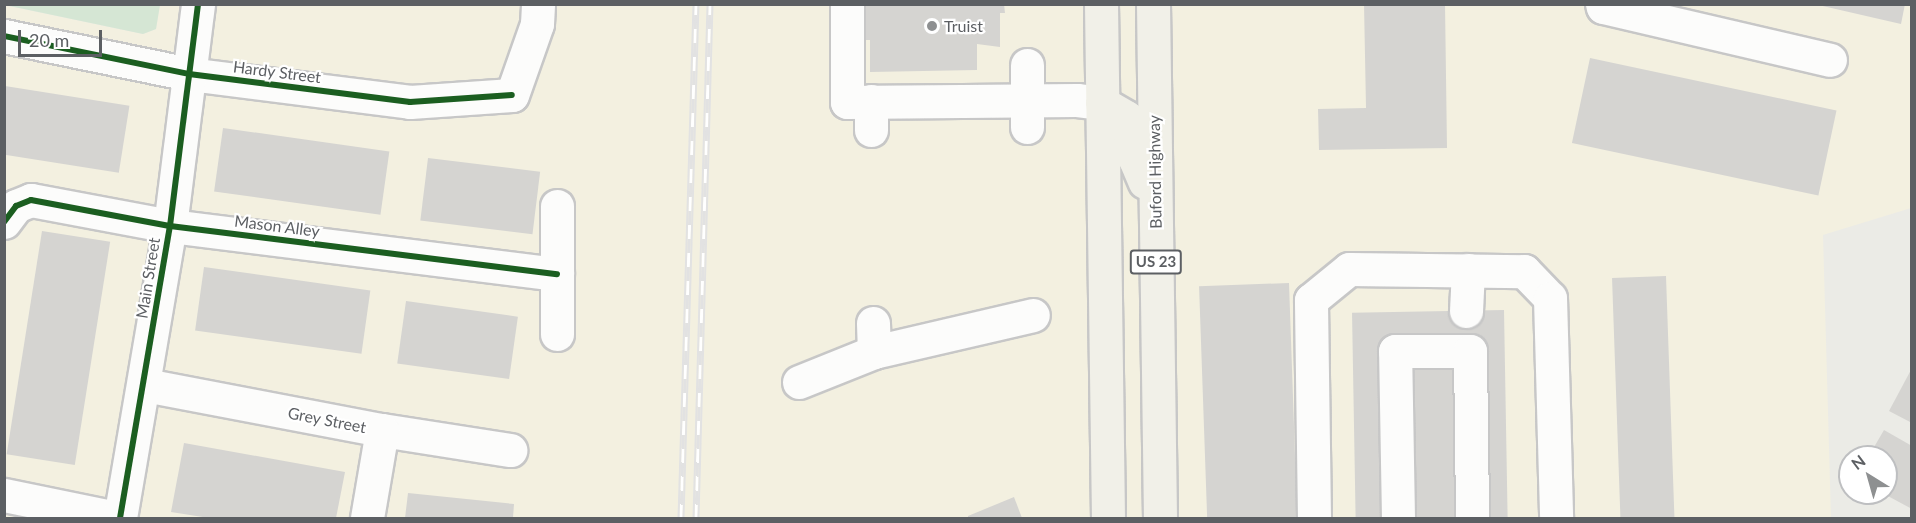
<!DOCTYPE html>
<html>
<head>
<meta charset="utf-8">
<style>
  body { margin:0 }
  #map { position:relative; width:1916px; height:523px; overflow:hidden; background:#ebebe6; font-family:Lato,sans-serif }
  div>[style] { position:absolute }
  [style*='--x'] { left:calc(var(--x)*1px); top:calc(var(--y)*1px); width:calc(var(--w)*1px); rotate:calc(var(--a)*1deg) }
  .commercial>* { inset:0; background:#f3f0e0 }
  .green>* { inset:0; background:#d5e6d4 }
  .building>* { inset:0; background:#d5d4d1; transform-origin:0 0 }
  .roads { filter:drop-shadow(2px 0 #c7c7c7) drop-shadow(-2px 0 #c7c7c7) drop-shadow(0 2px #c7c7c7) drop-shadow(0 -2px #c7c7c7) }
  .minor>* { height:33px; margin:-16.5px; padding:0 16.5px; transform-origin:16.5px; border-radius:16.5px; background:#fcfcfb }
  .major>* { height:33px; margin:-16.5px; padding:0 16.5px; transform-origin:16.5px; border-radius:16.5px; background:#f1f0e8 }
  .rail>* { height:7px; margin-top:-3.5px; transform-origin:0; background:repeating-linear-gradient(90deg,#fff 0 14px,#e2e2e2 0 28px); box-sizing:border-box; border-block:2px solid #e2e2e2 }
  .cycleway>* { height:6px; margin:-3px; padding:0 3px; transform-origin:3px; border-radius:3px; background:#1b5e20 }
  .dots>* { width:16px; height:16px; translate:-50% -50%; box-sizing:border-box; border:3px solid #fff; border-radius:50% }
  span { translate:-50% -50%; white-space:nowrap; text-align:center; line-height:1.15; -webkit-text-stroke:4.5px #fff; paint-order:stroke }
  .shield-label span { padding:2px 4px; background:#fff; border:2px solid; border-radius:4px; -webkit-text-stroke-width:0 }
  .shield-label { font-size:15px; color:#5c5f63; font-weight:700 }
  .poi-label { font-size:16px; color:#5c5f63 }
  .left { translate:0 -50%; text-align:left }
  .street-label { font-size:16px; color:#5c5f63 }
  .frame { position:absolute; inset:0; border:6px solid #5c5f63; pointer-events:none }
  .north { position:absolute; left:1838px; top:445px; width:60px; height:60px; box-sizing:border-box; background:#fff; border:2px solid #bebfc1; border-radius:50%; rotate:323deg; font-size:16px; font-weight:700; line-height:24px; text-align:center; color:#5c5f63 }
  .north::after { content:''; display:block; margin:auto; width:21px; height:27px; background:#8e9091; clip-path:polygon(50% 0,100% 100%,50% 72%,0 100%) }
  .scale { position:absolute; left:18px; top:30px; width:84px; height:27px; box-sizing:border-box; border:3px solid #5c5f63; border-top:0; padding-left:8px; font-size:18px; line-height:21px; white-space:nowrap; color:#5c5f63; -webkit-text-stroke:4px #fff; paint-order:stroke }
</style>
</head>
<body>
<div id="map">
  <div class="commercial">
    <div style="clip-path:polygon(160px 4px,1911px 5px,1911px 208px,1823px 235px,1831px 518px,5px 518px,4px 5px,143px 34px,156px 29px)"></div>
  </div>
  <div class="green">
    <div style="clip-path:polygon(5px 5px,5px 4px,160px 5px,156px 29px,143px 34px)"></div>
  </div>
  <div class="building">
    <div style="clip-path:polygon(863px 4px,1004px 4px,1005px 13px,1000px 13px,1000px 47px,977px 44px,977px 70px,870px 72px,870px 40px,864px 40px)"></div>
    <div style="clip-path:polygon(1364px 4px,1445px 4px,1447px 148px,1319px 150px,1318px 109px,1366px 108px)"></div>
    <div style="clip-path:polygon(1814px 4px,1905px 4px,1901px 24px)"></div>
    <div style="left:1590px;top:58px;width:252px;height:87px;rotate:12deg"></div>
    <div style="left:5px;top:86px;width:126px;height:68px;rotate:9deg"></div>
    <div style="left:223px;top:128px;width:168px;height:64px;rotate:8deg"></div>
    <div style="left:428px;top:158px;width:113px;height:63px;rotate:7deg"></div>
    <div style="left:42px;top:231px;width:69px;height:226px;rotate:9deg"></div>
    <div style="left:204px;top:267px;width:168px;height:64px;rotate:8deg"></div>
    <div style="left:1666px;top:276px;width:242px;height:54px;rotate:88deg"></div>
    <div style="left:1289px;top:283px;width:235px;height:90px;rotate:88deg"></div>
    <div style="left:406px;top:301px;width:113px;height:63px;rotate:8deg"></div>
    <div style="left:1504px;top:310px;width:208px;height:152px;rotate:89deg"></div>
    <div style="clip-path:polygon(1912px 368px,1912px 423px,1889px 411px)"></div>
    <div style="clip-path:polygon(1884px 430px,1912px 446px,1912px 509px,1886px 495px,1886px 457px,1870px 454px)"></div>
    <div style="clip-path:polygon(184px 443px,345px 472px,336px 518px,209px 518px,171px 512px)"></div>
    <div style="clip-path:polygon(408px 493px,514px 504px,513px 518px,405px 518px)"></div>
    <div style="clip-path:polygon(1014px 497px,1022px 518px,968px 518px,968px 516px)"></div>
  </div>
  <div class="roads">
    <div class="minor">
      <div style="--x:847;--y:4;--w:98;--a:90"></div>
      <div style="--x:847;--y:102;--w:230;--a:-0.5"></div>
      <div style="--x:1077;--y:100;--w:25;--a:7"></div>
      <div style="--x:1602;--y:4;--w:3;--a:72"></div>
      <div style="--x:1603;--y:7;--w:233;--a:13.1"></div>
      <div style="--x:4;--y:36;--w:189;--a:11.6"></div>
      <div style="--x:189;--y:74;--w:223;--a:7.2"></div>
      <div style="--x:410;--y:102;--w:102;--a:-3.9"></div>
      <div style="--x:512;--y:95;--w:75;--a:-70.6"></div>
      <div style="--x:537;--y:24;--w:20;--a:-87"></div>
      <div style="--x:871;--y:101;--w:29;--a:90"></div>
      <div style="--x:1027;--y:127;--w:62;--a:-90"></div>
      <div style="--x:4;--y:222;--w:20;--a:-53"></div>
      <div style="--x:16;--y:206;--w:16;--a:-22"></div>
      <div style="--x:31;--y:200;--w:141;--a:10.6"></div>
      <div style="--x:170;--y:226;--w:390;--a:7.1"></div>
      <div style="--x:1466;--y:311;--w:41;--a:-87.2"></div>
      <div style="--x:557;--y:334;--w:128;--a:-90"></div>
      <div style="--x:874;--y:352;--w:163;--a:-13.1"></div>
      <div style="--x:799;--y:382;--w:81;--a:-21.8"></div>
      <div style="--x:874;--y:352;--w:29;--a:-92"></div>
      <div style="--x:145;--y:385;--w:241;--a:10.8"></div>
      <div style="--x:382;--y:430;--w:130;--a:8.9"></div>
      <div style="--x:4;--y:495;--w:114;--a:11.6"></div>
      <div style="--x:120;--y:518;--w:296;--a:-80.3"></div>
      <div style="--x:170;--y:226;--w:224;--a:-82.8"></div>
      <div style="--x:367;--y:518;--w:89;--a:-80.3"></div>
      <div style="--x:1314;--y:518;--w:218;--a:-90.8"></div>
      <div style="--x:1311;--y:300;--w:49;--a:-39.2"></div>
      <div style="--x:1349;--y:269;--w:175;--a:0.7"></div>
      <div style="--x:1524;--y:271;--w:37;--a:46"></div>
      <div style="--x:1550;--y:298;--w:220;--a:88.4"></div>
      <div style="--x:1398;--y:518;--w:167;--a:-91"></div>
      <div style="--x:1395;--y:351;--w:75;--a:0"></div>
      <div style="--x:1470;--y:351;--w:167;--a:89.3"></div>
    </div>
    <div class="major">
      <div style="--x:1101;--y:4;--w:514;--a:89.22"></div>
      <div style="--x:1153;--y:4;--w:514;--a:89.22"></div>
      <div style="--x:1102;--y:103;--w:28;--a:30"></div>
      <div style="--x:1126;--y:117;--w:43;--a:77.9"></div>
      <div style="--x:1135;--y:159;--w:25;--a:67"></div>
    </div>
  </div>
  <div class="rail">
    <div style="--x:681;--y:518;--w:514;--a:-88.33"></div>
    <div style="--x:696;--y:518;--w:514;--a:-88.44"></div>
  </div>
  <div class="cycleway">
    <div style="--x:4;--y:36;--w:189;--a:11.6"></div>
    <div style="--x:189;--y:74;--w:223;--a:7.2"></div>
    <div style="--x:410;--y:102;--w:102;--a:-3.9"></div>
    <div style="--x:4;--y:222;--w:20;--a:-53"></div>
    <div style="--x:16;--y:206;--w:16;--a:-22"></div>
    <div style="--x:31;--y:200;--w:141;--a:10.6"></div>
    <div style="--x:170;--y:226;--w:390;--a:7.1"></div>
    <div style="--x:120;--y:518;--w:296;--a:-80.3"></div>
    <div style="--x:170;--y:226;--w:224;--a:-82.8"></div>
  </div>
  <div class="dots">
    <div style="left:932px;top:26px;background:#8e9091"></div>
  </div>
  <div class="shield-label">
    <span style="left:1156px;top:262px">US 23</span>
  </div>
  <div class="poi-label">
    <span class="left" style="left:944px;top:26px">Truist</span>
  </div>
  <div class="street-label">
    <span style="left:277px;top:72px;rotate:7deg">Hardy Street</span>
    <span style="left:1155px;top:172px;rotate:-91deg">Buford Highway</span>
    <span style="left:277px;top:226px;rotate:7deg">Mason Alley</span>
    <span style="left:148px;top:278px;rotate:-81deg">Main Street</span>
    <span style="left:327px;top:420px;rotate:11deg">Grey Street</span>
  </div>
  <div class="frame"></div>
  <div class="north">N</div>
  <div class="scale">20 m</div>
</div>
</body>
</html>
